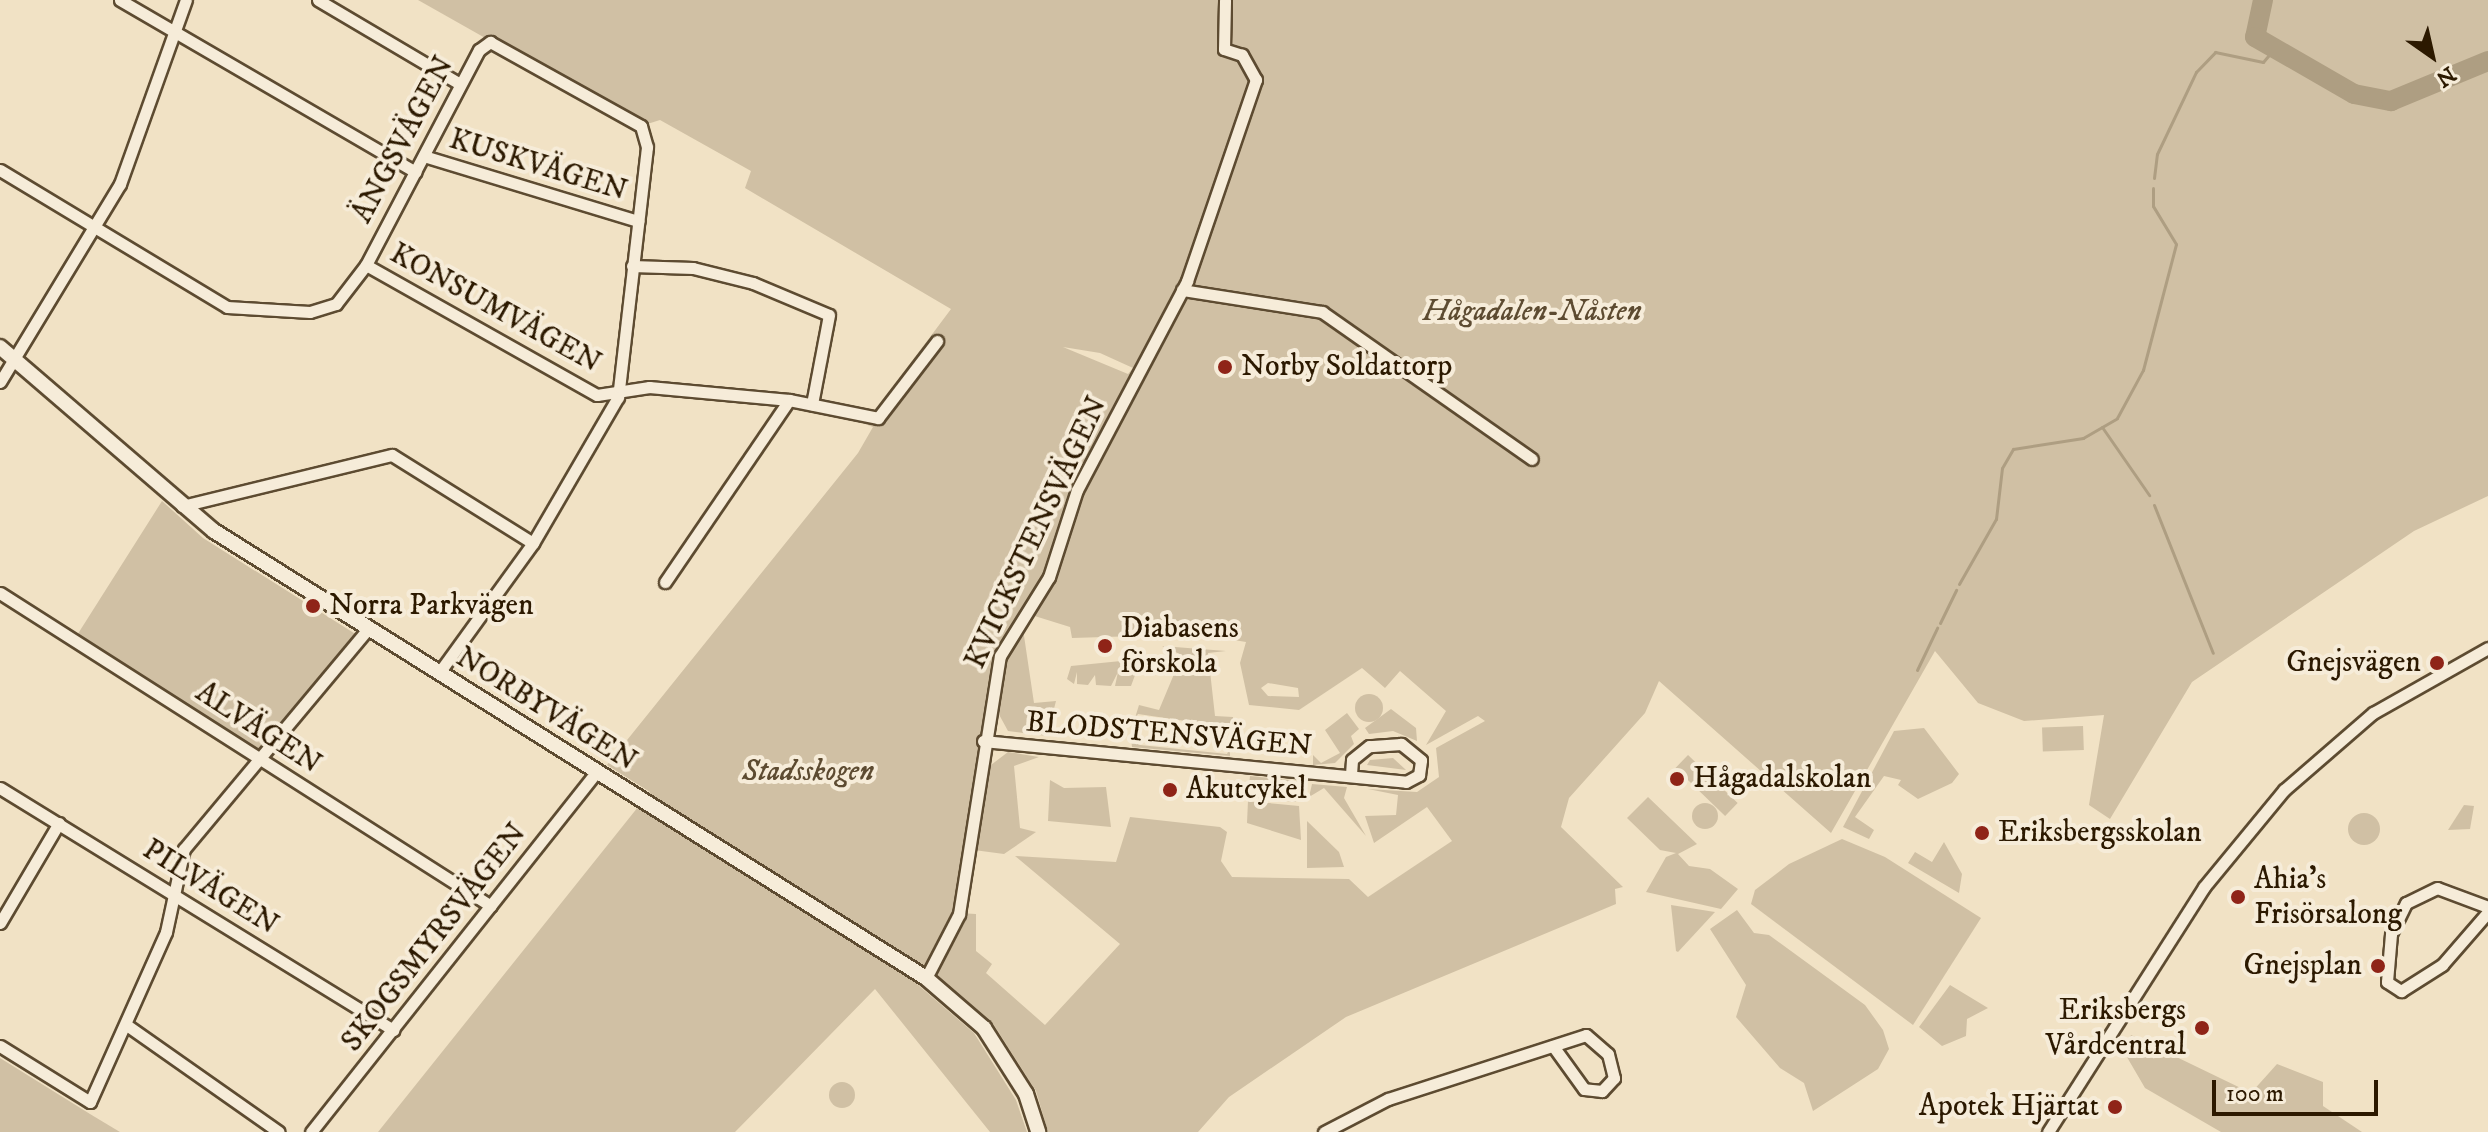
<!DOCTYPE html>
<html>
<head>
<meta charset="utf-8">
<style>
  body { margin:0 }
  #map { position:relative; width:2488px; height:1132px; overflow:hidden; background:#f1e2c5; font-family:"IM FELL DW Pica",serif }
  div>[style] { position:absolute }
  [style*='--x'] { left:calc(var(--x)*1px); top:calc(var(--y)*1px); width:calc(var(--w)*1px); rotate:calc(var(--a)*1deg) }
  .green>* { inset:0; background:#d0c0a4; transform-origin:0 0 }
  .round { border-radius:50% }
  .stream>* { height:3px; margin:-1.5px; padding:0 1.5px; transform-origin:1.5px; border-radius:1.5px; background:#ae9e82 }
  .river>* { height:20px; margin:-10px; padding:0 10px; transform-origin:10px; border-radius:10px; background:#ae9e82 }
  .roads { filter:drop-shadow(2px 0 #5d4b31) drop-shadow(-2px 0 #5d4b31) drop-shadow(0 2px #5d4b31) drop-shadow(0 -2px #5d4b31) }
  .minor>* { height:11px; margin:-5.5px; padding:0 5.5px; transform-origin:5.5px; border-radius:5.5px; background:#f6ecd9 }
  .tertiary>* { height:14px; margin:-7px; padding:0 7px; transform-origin:7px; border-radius:7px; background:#f6ecd9 }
  .dots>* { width:22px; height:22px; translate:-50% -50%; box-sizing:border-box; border:4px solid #f6ecd9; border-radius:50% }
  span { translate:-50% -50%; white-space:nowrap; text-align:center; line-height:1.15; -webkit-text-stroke:8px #f6ecd9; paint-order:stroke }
  .street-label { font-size:30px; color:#2c1900 }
  .park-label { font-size:30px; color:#5d4b31; font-style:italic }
  .poi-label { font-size:30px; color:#2c1900 }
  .left { translate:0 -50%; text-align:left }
  .right { translate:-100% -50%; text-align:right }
  .north { position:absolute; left:2392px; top:16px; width:80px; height:80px; -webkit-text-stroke:6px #f6ecd9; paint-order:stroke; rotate:146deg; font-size:22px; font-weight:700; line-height:32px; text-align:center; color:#2c1900 }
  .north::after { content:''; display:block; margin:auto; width:28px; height:36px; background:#2c1900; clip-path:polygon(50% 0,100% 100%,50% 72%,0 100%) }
  .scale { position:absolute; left:2212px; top:1080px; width:166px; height:36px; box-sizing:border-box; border:4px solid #2c1900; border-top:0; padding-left:10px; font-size:24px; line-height:28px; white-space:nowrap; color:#2c1900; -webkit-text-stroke:6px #f6ecd9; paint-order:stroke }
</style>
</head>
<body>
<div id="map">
  <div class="green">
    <div style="clip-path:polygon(evenodd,418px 0,2488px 0,2488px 496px,2414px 531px,2192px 682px,2110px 819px,2089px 805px,2104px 715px,2024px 721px,1978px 703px,1935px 651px,1831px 833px,1659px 681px,1645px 713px,1569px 798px,1561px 827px,1623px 887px,1615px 889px,1616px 904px,1346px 1017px,1229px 1097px,1198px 1132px,1048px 1132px,1036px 1091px,994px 1025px,936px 975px,950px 935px,917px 984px,974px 1033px,1016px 1100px,1027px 1132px,990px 1132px,875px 989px,735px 1132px,378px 1132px,650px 792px,607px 765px,858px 453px,873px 427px,865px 424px,951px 309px,745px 188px,751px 171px,660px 120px,641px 126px,418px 0,1063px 347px,1100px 353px,1133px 368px,1128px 374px,1063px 347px,418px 0,1025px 613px,1070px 627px,1072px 638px,1137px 636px,1138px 624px,1246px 642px,1240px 663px,1249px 705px,1299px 710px,1362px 668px,1385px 688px,1400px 671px,1446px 711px,1426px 745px,1478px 716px,1485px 721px,1436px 748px,1439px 777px,1417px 792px,1368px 789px,1398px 795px,1396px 815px,1365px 816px,1374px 843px,1427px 807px,1452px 841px,1368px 897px,1349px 879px,1232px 877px,1221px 861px,1227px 832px,1220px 827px,1130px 817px,1116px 862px,1015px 856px,1120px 944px,1045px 1025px,986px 973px,992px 964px,976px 951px,976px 914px,959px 913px,985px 731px,1011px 635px,1025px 613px,418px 0,1268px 683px,1298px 688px,1299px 697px,1268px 696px,1261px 688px,1268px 683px)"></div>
    <div style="clip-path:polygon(162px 501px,203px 538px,357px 635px,258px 758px,74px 640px)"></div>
    <div style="clip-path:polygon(1023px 629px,1034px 703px,1056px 701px,1047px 736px,1008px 731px,996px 709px,1002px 662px)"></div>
    <div style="clip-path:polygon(1162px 646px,1226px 651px,1208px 653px,1215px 716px,1233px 717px,1233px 728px,1138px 714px,1134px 721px,1139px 705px,1159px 710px,1182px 655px)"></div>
    <div style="clip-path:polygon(1141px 659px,1131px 686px,1115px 686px,1118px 672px,1111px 686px,1096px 685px,1095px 675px,1088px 685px,1077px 684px,1077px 672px,1074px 684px,1067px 679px,1071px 666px)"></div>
    <div class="round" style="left:1355px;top:694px;width:28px;height:28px"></div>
    <div style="clip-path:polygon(1391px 709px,1416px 728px,1417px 741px,1393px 731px,1369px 734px,1365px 728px)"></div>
    <div style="clip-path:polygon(1347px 713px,1359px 729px,1351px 736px,1354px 744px,1335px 763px,1313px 765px,1313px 755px,1321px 763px,1340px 753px,1325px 730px)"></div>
    <div style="left:2083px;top:726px;width:24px;height:41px;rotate:88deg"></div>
    <div style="clip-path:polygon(1924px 728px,1959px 774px,1952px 783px,1918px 799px,1898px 785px,1901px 780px,1884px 776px,1855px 817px,1874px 830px,1869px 839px,1843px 827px,1894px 731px)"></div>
    <div style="clip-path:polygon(1131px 738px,1140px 745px,1227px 754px,1230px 748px,1230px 756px,1132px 747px)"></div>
    <div style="clip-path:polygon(1008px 752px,1039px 757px,1014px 766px,1020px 828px,1036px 832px,1004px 854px,974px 850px,987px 768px)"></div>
    <div style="left:1688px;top:755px;width:69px;height:18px;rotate:44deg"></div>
    <div style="clip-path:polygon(1393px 758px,1406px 770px,1367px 765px,1370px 760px)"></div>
    <div style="left:1250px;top:776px;width:48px;height:21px;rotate:6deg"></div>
    <div style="clip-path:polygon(1050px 780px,1064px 788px,1106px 787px,1111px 827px,1048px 821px)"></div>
    <div style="clip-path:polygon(1312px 784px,1347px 787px,1344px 798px,1366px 836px,1324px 788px,1309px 797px)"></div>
    <div style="clip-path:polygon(1648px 797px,1697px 844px,1678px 854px,1689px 866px,1710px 869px,1738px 889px,1721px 909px,1646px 892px,1666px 857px,1676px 853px,1660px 850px,1627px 818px)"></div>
    <div style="clip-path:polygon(1248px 801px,1299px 806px,1301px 840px,1247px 823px)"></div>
    <div class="round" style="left:1692px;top:803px;width:26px;height:26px"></div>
    <div style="clip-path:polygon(2464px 805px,2474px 806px,2470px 829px,2448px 830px)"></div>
    <div class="round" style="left:2348px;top:813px;width:32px;height:32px"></div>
    <div style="clip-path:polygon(1307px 821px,1339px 852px,1344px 867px,1307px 868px)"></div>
    <div style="clip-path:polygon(1842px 839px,1885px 857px,1981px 918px,1913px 1025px,1751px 904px,1755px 890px,1789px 864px)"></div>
    <div style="clip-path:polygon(1944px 842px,1962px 874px,1959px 893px,1908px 863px,1915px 852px,1932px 862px)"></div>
    <div style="clip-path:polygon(1671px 905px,1715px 912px,1678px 952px,1676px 951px)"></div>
    <div style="clip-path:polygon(1737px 910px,1754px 933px,1769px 935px,1865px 1005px,1883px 1030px,1889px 1049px,1878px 1069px,1813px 1111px,1804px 1083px,1780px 1068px,1736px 1017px,1746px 985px,1710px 929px)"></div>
    <div style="clip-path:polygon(1950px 985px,1988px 1008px,1967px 1019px,1966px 1036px,1942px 1046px,1919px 1027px)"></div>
    <div style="clip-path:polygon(2131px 1035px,2251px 1093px,2277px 1064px,2323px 1082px,2323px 1106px,2362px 1132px,2221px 1132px,2145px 1088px,2124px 1052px)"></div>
    <div style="clip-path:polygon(0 1058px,90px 1114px,120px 1132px,0 1132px)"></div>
    <div class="round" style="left:829px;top:1082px;width:26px;height:26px"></div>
  </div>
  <div class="stream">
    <div style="--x:2154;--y:178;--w:24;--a:-83"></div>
    <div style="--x:2157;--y:154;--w:91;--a:-64.6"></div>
    <div style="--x:2196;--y:72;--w:28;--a:-46"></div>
    <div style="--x:2215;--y:52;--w:49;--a:11.8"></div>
    <div style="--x:2263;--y:62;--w:16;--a:-50"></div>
    <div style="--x:2102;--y:427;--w:83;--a:55.3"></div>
    <div style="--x:2154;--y:505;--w:159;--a:68.3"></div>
    <div style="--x:1959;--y:584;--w:75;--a:-60.4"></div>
    <div style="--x:1996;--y:519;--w:51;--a:-83.3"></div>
    <div style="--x:2002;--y:468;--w:22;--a:-60"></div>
    <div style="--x:2013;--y:449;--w:71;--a:-8.9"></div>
    <div style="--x:2083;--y:438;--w:39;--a:-30"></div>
    <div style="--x:2117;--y:418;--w:55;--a:-61.6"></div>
    <div style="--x:2143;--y:370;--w:130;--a:-75.3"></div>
    <div style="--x:2176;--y:244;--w:44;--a:-121.2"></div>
    <div style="--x:2153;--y:206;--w:18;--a:-90"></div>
    <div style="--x:1940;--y:623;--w:37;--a:-64"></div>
    <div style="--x:1917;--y:670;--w:47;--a:-64.5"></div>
  </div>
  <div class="river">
    <div style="--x:2263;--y:0;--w:38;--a:102"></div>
    <div style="--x:2255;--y:37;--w:114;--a:29.9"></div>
    <div style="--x:2354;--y:94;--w:38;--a:11"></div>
    <div style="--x:2391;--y:101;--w:105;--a:-22.4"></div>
  </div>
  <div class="roads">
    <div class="minor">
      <div style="--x:120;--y:0;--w:342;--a:30.2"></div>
      <div style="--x:318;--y:0;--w:165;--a:30.6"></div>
      <div style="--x:424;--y:156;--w:224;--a:16.9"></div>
      <div style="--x:0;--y:170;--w:265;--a:31.1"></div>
      <div style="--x:227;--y:307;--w:83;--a:3.4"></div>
      <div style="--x:310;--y:312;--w:27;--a:-17"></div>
      <div style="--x:336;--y:304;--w:49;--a:-52.4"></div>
      <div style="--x:366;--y:265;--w:265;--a:29.4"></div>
      <div style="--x:597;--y:395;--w:53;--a:-8.7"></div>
      <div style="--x:649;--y:387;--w:141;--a:5.3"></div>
      <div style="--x:789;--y:400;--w:91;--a:11.4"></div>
      <div style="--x:878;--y:418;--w:97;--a:-52.5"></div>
      <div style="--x:366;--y:265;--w:243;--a:-62.3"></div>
      <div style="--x:479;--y:50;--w:14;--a:-36"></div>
      <div style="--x:490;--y:42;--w:173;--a:29.1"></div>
      <div style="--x:641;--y:126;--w:22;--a:74"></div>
      <div style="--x:647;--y:147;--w:252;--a:96.6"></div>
      <div style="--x:618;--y:397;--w:169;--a:120.2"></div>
      <div style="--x:533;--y:543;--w:160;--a:125.9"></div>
      <div style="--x:632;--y:266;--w:61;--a:1.9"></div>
      <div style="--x:693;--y:268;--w:62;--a:14"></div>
      <div style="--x:753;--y:283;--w:82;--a:22.8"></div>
      <div style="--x:829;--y:315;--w:91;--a:100.8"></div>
      <div style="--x:1182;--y:290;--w:142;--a:8.9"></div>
      <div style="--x:1322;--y:312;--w:256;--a:35"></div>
      <div style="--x:0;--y:382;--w:232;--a:-58.8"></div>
      <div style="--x:120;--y:184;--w:195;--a:-70.3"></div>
      <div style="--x:182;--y:506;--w:216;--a:-13.7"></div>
      <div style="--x:392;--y:455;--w:166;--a:32"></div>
      <div style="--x:665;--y:582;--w:220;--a:-55.7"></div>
      <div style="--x:0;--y:593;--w:582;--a:32.52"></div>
      <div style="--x:983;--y:741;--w:425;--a:5.5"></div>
      <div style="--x:1406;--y:782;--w:15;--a:-28"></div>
      <div style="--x:1419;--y:775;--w:15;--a:-82"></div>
      <div style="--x:1421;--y:760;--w:26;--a:-141"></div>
      <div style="--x:1401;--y:744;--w:32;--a:176"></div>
      <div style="--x:1369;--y:746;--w:22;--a:141"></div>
      <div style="--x:1352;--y:760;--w:15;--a:94"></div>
      <div style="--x:0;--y:788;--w:462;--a:31.6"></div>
      <div style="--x:2488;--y:907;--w:54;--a:-159.6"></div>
      <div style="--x:2437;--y:888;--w:34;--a:154"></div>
      <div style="--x:2406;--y:903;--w:34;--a:116"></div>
      <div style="--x:2391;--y:934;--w:48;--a:94.8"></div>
      <div style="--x:2387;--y:982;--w:17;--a:33"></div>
      <div style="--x:2401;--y:991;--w:49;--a:-32.4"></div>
      <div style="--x:2442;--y:965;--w:70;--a:-49"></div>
      <div style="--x:0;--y:923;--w:116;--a:-59.5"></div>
      <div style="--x:926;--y:978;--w:72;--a:-62.7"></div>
      <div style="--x:959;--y:914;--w:261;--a:-81"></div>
      <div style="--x:1000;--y:656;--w:93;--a:-58.2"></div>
      <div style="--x:1049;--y:577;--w:91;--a:-72.2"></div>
      <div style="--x:1077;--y:490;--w:236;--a:-62.2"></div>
      <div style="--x:1187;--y:281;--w:213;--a:-71.1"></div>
      <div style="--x:1256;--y:80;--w:29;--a:-119"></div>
      <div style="--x:1242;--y:55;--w:19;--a:-162"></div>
      <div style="--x:1224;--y:49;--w:49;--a:-88.8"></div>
      <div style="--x:128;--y:1026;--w:184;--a:35.1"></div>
      <div style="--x:0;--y:1046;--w:106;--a:31.9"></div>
      <div style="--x:90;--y:1102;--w:186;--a:-65.9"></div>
      <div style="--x:166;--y:932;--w:85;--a:-77.8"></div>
      <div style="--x:184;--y:849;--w:288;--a:-50.1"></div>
      <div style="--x:311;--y:1132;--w:459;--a:-51.6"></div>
      <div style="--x:1324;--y:1132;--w:72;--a:-27.3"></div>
      <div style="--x:1388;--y:1099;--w:208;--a:-17.9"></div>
      <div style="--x:1586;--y:1035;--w:29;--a:41"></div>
      <div style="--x:1608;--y:1054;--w:25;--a:76"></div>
      <div style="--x:1614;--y:1078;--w:18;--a:133"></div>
      <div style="--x:1602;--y:1091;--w:18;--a:-174"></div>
      <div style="--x:1584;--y:1089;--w:53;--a:-125.8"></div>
      <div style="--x:2048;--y:1132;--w:290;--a:-57.5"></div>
      <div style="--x:2204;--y:887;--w:126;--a:-50.5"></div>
      <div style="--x:2284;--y:790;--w:118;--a:-40.9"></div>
      <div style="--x:2373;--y:713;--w:132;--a:-29.5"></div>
    </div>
    <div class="tertiary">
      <div style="--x:0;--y:347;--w:282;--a:40.7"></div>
      <div style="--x:214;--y:531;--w:841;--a:32.12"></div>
      <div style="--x:926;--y:978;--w:77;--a:40.8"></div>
      <div style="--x:984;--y:1028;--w:78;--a:57.5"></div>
      <div style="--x:1026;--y:1094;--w:40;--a:72"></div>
    </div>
  </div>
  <div class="dots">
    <div style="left:1225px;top:367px;background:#8f2418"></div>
    <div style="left:313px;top:606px;background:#8f2418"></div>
    <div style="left:1105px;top:646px;background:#8f2418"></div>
    <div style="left:2437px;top:663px;background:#8f2418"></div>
    <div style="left:1677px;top:779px;background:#8f2418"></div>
    <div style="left:1170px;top:790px;background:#8f2418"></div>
    <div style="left:1982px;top:833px;background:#8f2418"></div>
    <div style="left:2238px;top:897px;background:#8f2418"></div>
    <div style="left:2378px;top:966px;background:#8f2418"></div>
    <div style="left:2202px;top:1028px;background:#8f2418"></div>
    <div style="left:2115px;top:1107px;background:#8f2418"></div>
  </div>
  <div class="street-label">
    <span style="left:404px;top:140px;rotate:-62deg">ÄNGSVÄGEN</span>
    <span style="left:538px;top:166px;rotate:17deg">KUSKVÄGEN</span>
    <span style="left:495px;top:309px;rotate:29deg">KONSUMVÄGEN</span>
    <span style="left:1037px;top:533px;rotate:-65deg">KVICKSTENSVÄGEN</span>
    <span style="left:546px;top:710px;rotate:32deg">NORBYVÄGEN</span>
    <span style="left:258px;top:729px;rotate:33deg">ALVÄGEN</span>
    <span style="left:1169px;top:735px;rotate:5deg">BLODSTENSVÄGEN</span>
    <span style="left:210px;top:888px;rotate:32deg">PILVÄGEN</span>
    <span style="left:435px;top:938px;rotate:-52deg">SKOGSMYRSVÄGEN</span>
  </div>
  <div class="park-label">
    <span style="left:1532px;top:312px">Hågadalen-Nåsten</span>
    <span style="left:808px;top:772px">Stadsskogen</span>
  </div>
  <div class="poi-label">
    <span class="left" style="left:1241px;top:367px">Norby Soldattorp</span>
    <span class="left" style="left:329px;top:606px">Norra Parkvägen</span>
    <span class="left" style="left:1121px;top:646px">Diabasens<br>förskola</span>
    <span class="right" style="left:2421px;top:663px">Gnejsvägen</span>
    <span class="left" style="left:1693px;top:779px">Hågadalskolan</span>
    <span class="left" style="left:1186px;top:790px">Akutcykel</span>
    <span class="left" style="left:1998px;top:833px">Eriksbergsskolan</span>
    <span class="left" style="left:2254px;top:897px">Ahia's<br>Frisörsalong</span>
    <span class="right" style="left:2362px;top:966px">Gnejsplan</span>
    <span class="right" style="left:2186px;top:1028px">Eriksbergs<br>Vårdcentral</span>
    <span class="right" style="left:2099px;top:1107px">Apotek Hjärtat</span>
  </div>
  <div class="north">N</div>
  <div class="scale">100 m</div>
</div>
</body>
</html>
